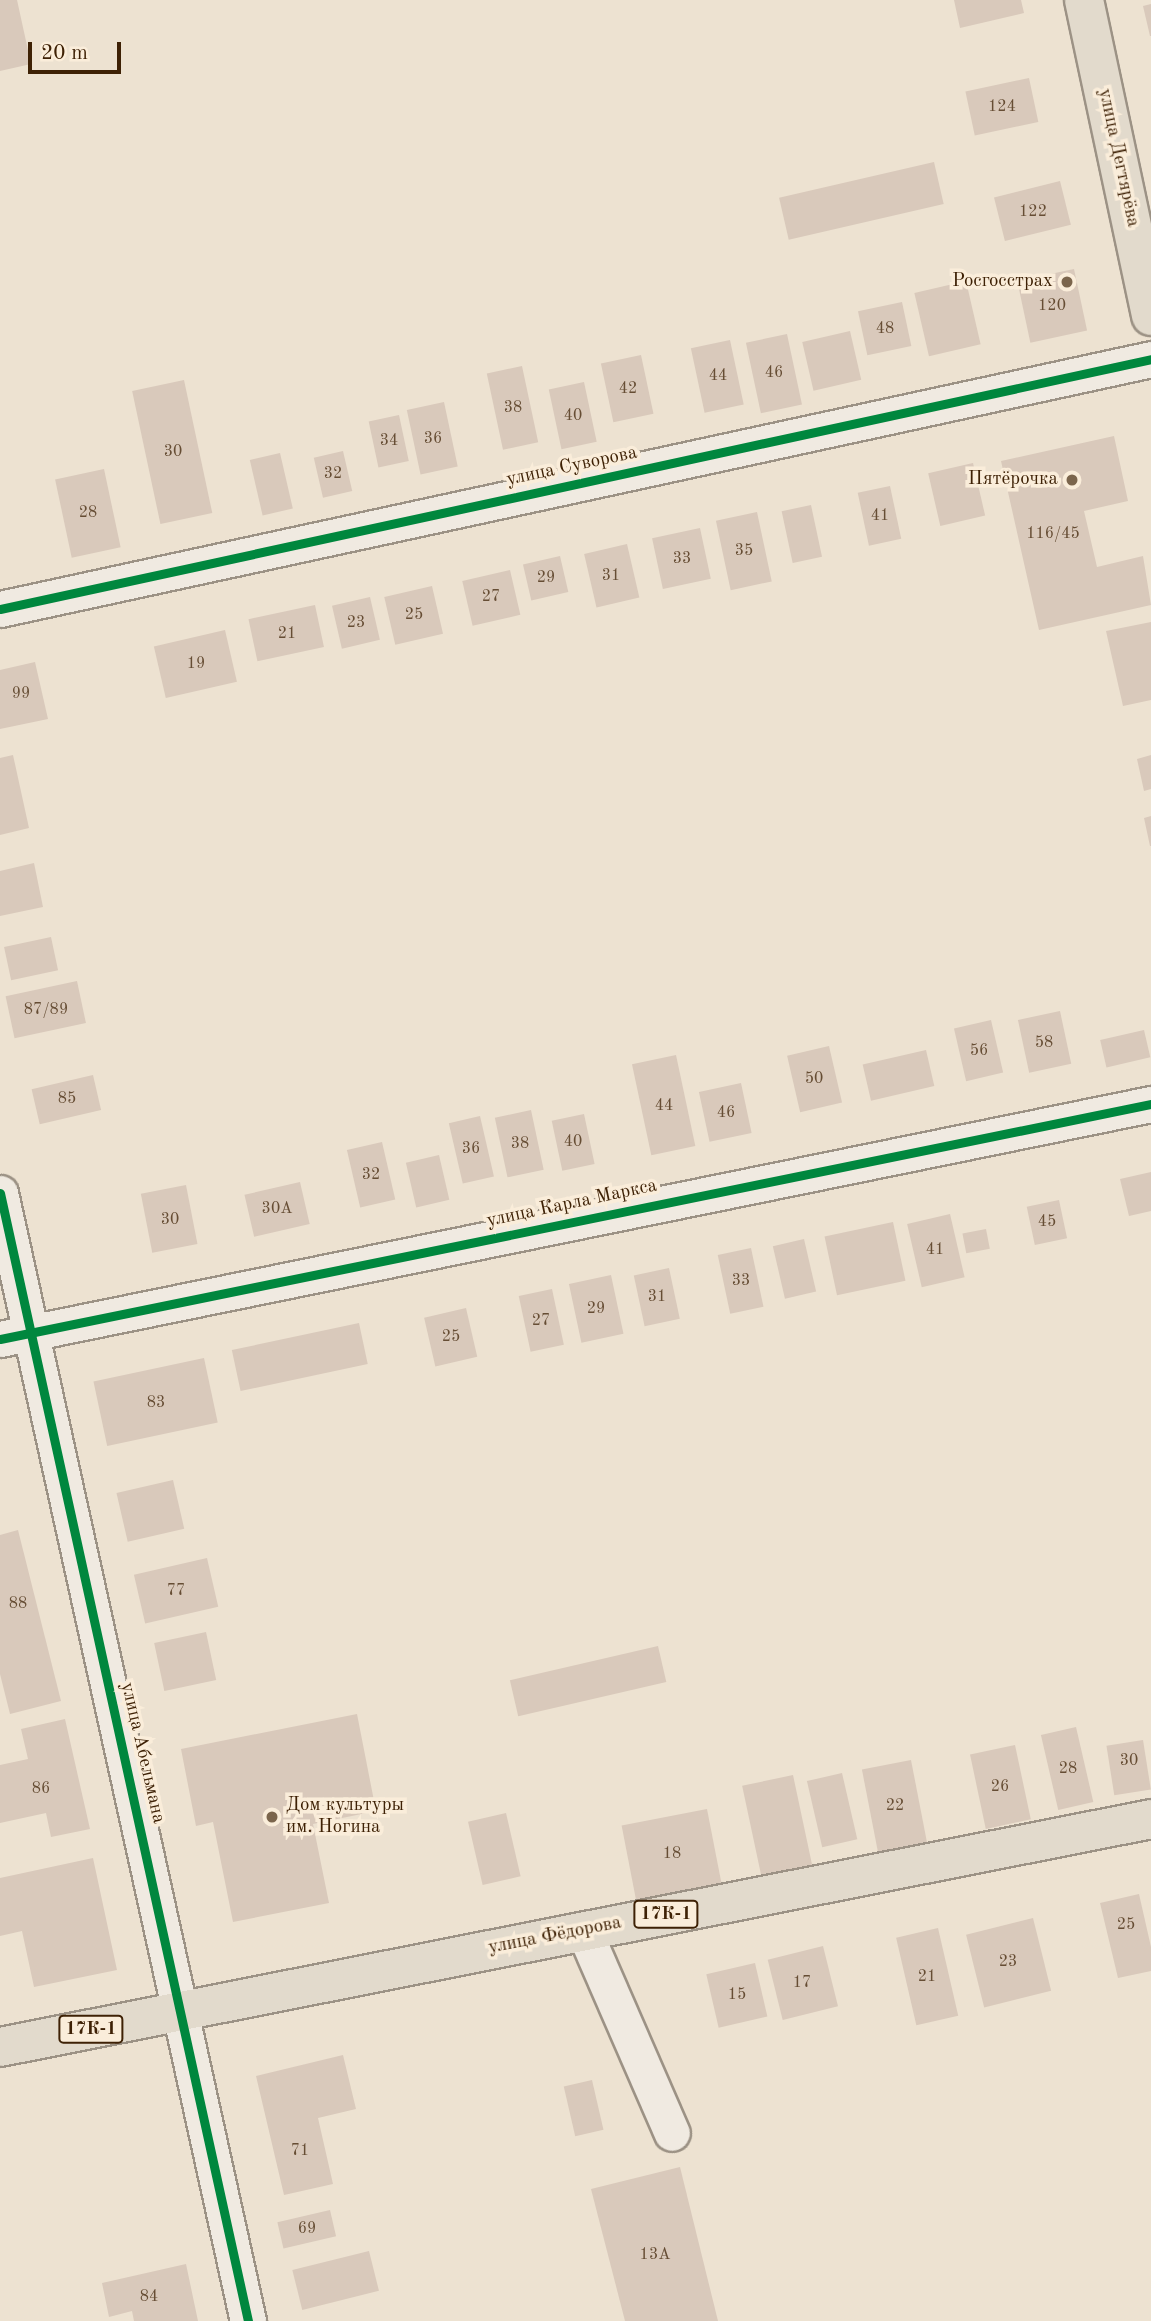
<!DOCTYPE html>
<html>
<head>
<meta charset="utf-8">
<style>
  body { margin:0 }
  #map { position:relative; width:1151px; height:2321px; overflow:hidden; background:#ede2d1; font-family:"Old Standard TT",serif }
  div>[style] { position:absolute }
  [style*='--x'] { left:calc(var(--x)*1px); top:calc(var(--y)*1px); width:calc(var(--w)*1px); rotate:calc(var(--a)*1deg) }
  .building>* { inset:0; background:#d9c9bb; transform-origin:0 0 }
  .roads { filter:drop-shadow(2px 0 #9c9285) drop-shadow(-2px 0 #9c9285) drop-shadow(0 2px #9c9285) drop-shadow(0 -2px #9c9285) }
  .minor>* { height:35px; margin:-17.5px; padding:0 17.5px; transform-origin:17.5px; border-radius:17.5px; background:#f0eae1 }
  .major>* { height:38px; margin:-19px; padding:0 19px; transform-origin:19px; border-radius:19px; background:#e2dacc }
  .cycleway>* { height:9px; margin:-4.5px; padding:0 4.5px; transform-origin:4.5px; border-radius:4.5px; background:#00873e }
  .dots>* { width:19px; height:19px; translate:-50% -50%; box-sizing:border-box; border:4px solid #faedda; border-radius:50% }
  span { translate:-50% -50%; white-space:nowrap; text-align:center; line-height:1.15; -webkit-text-stroke:7px #faedda; paint-order:stroke }
  .number-label { font-size:16px; color:#664d34 }
  .number-label span { -webkit-text-stroke-width:0 }
  .shield-label span { padding:2px 5px; background:#faedda; border:2px solid; border-radius:5px; -webkit-text-stroke-width:0 }
  .shield-label { font-size:18px; color:#3e2105; font-weight:700 }
  .street-label { font-size:19px; color:#3e2105 }
  .poi-label { font-size:19px; color:#3e2105 }
  .right { translate:-100% -50%; text-align:right }
  .left { translate:0 -50%; text-align:left }
  .scale { position:absolute; left:28px; top:42px; width:93px; height:32px; box-sizing:border-box; border:4px solid #3e2105; border-top:0; padding-left:9px; font-size:21px; line-height:24px; white-space:nowrap; color:#3e2105; -webkit-text-stroke:5px #faedda; paint-order:stroke }
</style>
</head>
<body>
<div id="map">
  <div class="building">
    <div style="clip-path:polygon(0 0,17px 0,31px 64px,0 71px)"></div>
    <div style="clip-path:polygon(954px 0,1021px 0,1024px 13px,960px 28px)"></div>
    <div style="clip-path:polygon(1151px 4px,1151px 36px,1150px 36px,1143px 6px)"></div>
    <div style="left:1029px;top:78px;width:45px;height:65px;rotate:78deg"></div>
    <div style="left:934px;top:162px;width:43px;height:159px;rotate:77deg"></div>
    <div style="left:1060px;top:181px;width:45px;height:68px;rotate:76deg"></div>
    <div style="left:1074px;top:269px;width:63px;height:58px;rotate:78deg"></div>
    <div style="left:966px;top:281px;width:65px;height:53px;rotate:77deg"></div>
    <div style="left:902px;top:302px;width:45px;height:45px;rotate:78deg"></div>
    <div style="left:850px;top:331px;width:50px;height:49px;rotate:77deg"></div>
    <div style="left:787px;top:334px;width:72px;height:42px;rotate:78deg"></div>
    <div style="left:730px;top:340px;width:66px;height:40px;rotate:78deg"></div>
    <div style="left:641px;top:355px;width:60px;height:41px;rotate:78deg"></div>
    <div style="left:522px;top:366px;width:78px;height:36px;rotate:78deg"></div>
    <div style="left:184px;top:380px;width:136px;height:53px;rotate:78deg"></div>
    <div style="left:584px;top:382px;width:61px;height:36px;rotate:78deg"></div>
    <div style="left:444px;top:402px;width:66px;height:38px;rotate:78deg"></div>
    <div style="left:399px;top:415px;width:47px;height:31px;rotate:78deg"></div>
    <div style="clip-path:polygon(1114px 436px,1128px 501px,1084px 511px,1097px 567px,1143px 556px,1151px 605px,1039px 630px,1001px 461px)"></div>
    <div style="left:343px;top:451px;width:41px;height:30px;rotate:77deg"></div>
    <div style="left:280px;top:453px;width:57px;height:31px;rotate:77deg"></div>
    <div style="left:973px;top:463px;width:54px;height:46px;rotate:77deg"></div>
    <div style="left:104px;top:469px;width:80px;height:50px;rotate:78deg"></div>
    <div style="left:890px;top:486px;width:54px;height:33px;rotate:78deg"></div>
    <div style="left:811px;top:505px;width:53px;height:30px;rotate:78deg"></div>
    <div style="left:757px;top:512px;width:71px;height:42px;rotate:78deg"></div>
    <div style="left:700px;top:528px;width:52px;height:49px;rotate:78deg"></div>
    <div style="left:627px;top:544px;width:55px;height:44px;rotate:77deg"></div>
    <div style="left:560px;top:556px;width:37px;height:38px;rotate:77deg"></div>
    <div style="left:510px;top:570px;width:46px;height:49px;rotate:77deg"></div>
    <div style="left:432px;top:586px;width:49px;height:49px;rotate:77deg"></div>
    <div style="left:370px;top:597px;width:44px;height:39px;rotate:77deg"></div>
    <div style="left:315px;top:605px;width:43px;height:68px;rotate:78deg"></div>
    <div style="clip-path:polygon(1151px 622px,1151px 700px,1123px 706px,1106px 631px)"></div>
    <div style="left:225px;top:630px;width:53px;height:73px;rotate:77deg"></div>
    <div style="clip-path:polygon(35px 662px,48px 719px,0 729px,0 670px)"></div>
    <div style="clip-path:polygon(13px 755px,29px 828px,0 835px,0 758px)"></div>
    <div style="clip-path:polygon(1151px 755px,1151px 789px,1144px 791px,1137px 759px)"></div>
    <div style="clip-path:polygon(1151px 816px,1151px 846px,1150px 846px,1144px 818px)"></div>
    <div style="clip-path:polygon(34px 863px,43px 907px,0 916px,0 871px)"></div>
    <div style="left:51px;top:937px;width:34px;height:48px;rotate:78deg"></div>
    <div style="left:77px;top:981px;width:43px;height:73px;rotate:78deg"></div>
    <div style="left:1060px;top:1011px;width:54px;height:43px;rotate:78deg"></div>
    <div style="left:991px;top:1020px;width:54px;height:38px;rotate:77deg"></div>
    <div style="left:1144px;top:1030px;width:28px;height:45px;rotate:77deg"></div>
    <div style="left:829px;top:1046px;width:58px;height:43px;rotate:77deg"></div>
    <div style="left:926px;top:1050px;width:37px;height:65px;rotate:77deg"></div>
    <div style="left:676px;top:1055px;width:93px;height:45px;rotate:78deg"></div>
    <div style="left:93px;top:1075px;width:36px;height:63px;rotate:77deg"></div>
    <div style="left:741px;top:1083px;width:51px;height:43px;rotate:78deg"></div>
    <div style="left:531px;top:1110px;width:61px;height:37px;rotate:78deg"></div>
    <div style="left:584px;top:1114px;width:51px;height:33px;rotate:78deg"></div>
    <div style="left:480px;top:1116px;width:62px;height:32px;rotate:77deg"></div>
    <div style="left:382px;top:1142px;width:59px;height:36px;rotate:77deg"></div>
    <div style="left:439px;top:1155px;width:46px;height:34px;rotate:77deg"></div>
    <div style="clip-path:polygon(1151px 1172px,1151px 1211px,1129px 1216px,1120px 1179px)"></div>
    <div style="left:300px;top:1182px;width:43px;height:57px;rotate:77deg"></div>
    <div style="left:186px;top:1185px;width:60px;height:46px;rotate:79deg"></div>
    <div style="left:1059px;top:1200px;width:39px;height:33px;rotate:78deg"></div>
    <div style="left:950px;top:1214px;width:65px;height:44px;rotate:77deg"></div>
    <div style="left:893px;top:1222px;width:60px;height:70px;rotate:78deg"></div>
    <div style="left:986px;top:1229px;width:20px;height:24px;rotate:79deg"></div>
    <div style="left:804px;top:1239px;width:54px;height:32px;rotate:77deg"></div>
    <div style="left:751px;top:1248px;width:60px;height:34px;rotate:78deg"></div>
    <div style="left:669px;top:1268px;width:52px;height:36px;rotate:78deg"></div>
    <div style="left:611px;top:1275px;width:60px;height:43px;rotate:78deg"></div>
    <div style="left:552px;top:1289px;width:57px;height:34px;rotate:78deg"></div>
    <div style="left:466px;top:1308px;width:50px;height:43px;rotate:77deg"></div>
    <div style="left:359px;top:1323px;width:42px;height:130px;rotate:78deg"></div>
    <div style="left:204px;top:1358px;width:66px;height:113px;rotate:78deg"></div>
    <div style="left:173px;top:1480px;width:50px;height:58px;rotate:77deg"></div>
    <div style="clip-path:polygon(18px 1530px,61px 1701px,10px 1714px,0 1674px,0 1535px)"></div>
    <div style="left:207px;top:1558px;width:50px;height:75px;rotate:77deg"></div>
    <div style="left:206px;top:1632px;width:49px;height:53px;rotate:78deg"></div>
    <div style="left:658px;top:1646px;width:37px;height:152px;rotate:77deg"></div>
    <div style="clip-path:polygon(357px 1714px,376px 1811px,313px 1824px,329px 1903px,233px 1922px,213px 1822px,196px 1826px,181px 1749px)"></div>
    <div style="clip-path:polygon(65px 1719px,90px 1829px,51px 1837px,46px 1813px,0 1823px,0 1765px,28px 1759px,21px 1729px)"></div>
    <div style="left:1076px;top:1727px;width:77px;height:36px;rotate:77deg"></div>
    <div style="left:1143px;top:1740px;width:50px;height:37px;rotate:81deg"></div>
    <div style="left:1015px;top:1745px;width:76px;height:46px;rotate:78deg"></div>
    <div style="left:911px;top:1760px;width:86px;height:50px;rotate:79deg"></div>
    <div style="left:842px;top:1773px;width:68px;height:36px;rotate:77deg"></div>
    <div style="left:793px;top:1775px;width:92px;height:52px;rotate:78deg"></div>
    <div style="left:707px;top:1809px;width:76px;height:87px;rotate:79deg"></div>
    <div style="left:506px;top:1813px;width:65px;height:39px;rotate:77deg"></div>
    <div style="clip-path:polygon(93px 1858px,117px 1970px,34px 1987px,22px 1931px,0 1936px,0 1878px)"></div>
    <div style="clip-path:polygon(1139px 1894px,1151px 1947px,1151px 1971px,1118px 1978px,1100px 1903px)"></div>
    <div style="left:1033px;top:1918px;width:75px;height:69px;rotate:76deg"></div>
    <div style="left:938px;top:1928px;width:90px;height:43px;rotate:77deg"></div>
    <div style="left:823px;top:1946px;width:62px;height:57px;rotate:76deg"></div>
    <div style="left:755px;top:1963px;width:55px;height:50px;rotate:77deg"></div>
    <div style="clip-path:polygon(343px 2055px,356px 2109px,318px 2118px,333px 2184px,284px 2195px,256px 2076px)"></div>
    <div style="left:592px;top:2080px;width:51px;height:29px;rotate:77deg"></div>
    <div style="clip-path:polygon(680px 2167px,718px 2321px,625px 2321px,591px 2189px)"></div>
    <div style="left:330px;top:2210px;width:27px;height:54px;rotate:77deg"></div>
    <div style="left:369px;top:2251px;width:41px;height:79px;rotate:76deg"></div>
    <div style="clip-path:polygon(186px 2264px,198px 2321px,134px 2321px,132px 2311px,109px 2317px,102px 2283px)"></div>
  </div>
  <div class="roads">
    <div class="minor">
      <div style="--x:0;--y:609;--w:1178;--a:-12.25"></div>
      <div style="--x:0;--y:1193;--w:1155;--a:77.6"></div>
      <div style="--x:0;--y:1339;--w:1175;--a:-11.54"></div>
      <div style="--x:584;--y:1931;--w:220;--a:66.5"></div>
    </div>
    <div class="major">
      <div style="--x:1084;--y:0;--w:323;--a:78"></div>
      <div style="--x:0;--y:2047;--w:1173;--a:-11.2"></div>
    </div>
  </div>
  <div class="cycleway">
    <div style="--x:0;--y:609;--w:1178;--a:-12.25"></div>
    <div style="--x:0;--y:1193;--w:1155;--a:77.6"></div>
    <div style="--x:0;--y:1339;--w:1175;--a:-11.54"></div>
  </div>
  <div class="dots">
    <div style="left:1067px;top:282px;background:#7b654c"></div>
    <div style="left:1072px;top:480px;background:#7b654c"></div>
    <div style="left:272px;top:1817px;background:#7b654c"></div>
  </div>
  <div class="number-label">
    <span style="left:1002px;top:107px">124</span>
    <span style="left:1033px;top:212px">122</span>
    <span style="left:1052px;top:306px">120</span>
    <span style="left:885px;top:329px">48</span>
    <span style="left:774px;top:373px">46</span>
    <span style="left:718px;top:376px">44</span>
    <span style="left:628px;top:389px">42</span>
    <span style="left:513px;top:408px">38</span>
    <span style="left:573px;top:416px">40</span>
    <span style="left:433px;top:439px">36</span>
    <span style="left:389px;top:441px">34</span>
    <span style="left:173px;top:452px">30</span>
    <span style="left:333px;top:474px">32</span>
    <span style="left:88px;top:513px">28</span>
    <span style="left:880px;top:516px">41</span>
    <span style="left:1053px;top:534px">116/45</span>
    <span style="left:744px;top:551px">35</span>
    <span style="left:682px;top:559px">33</span>
    <span style="left:611px;top:576px">31</span>
    <span style="left:546px;top:578px">29</span>
    <span style="left:491px;top:597px">27</span>
    <span style="left:414px;top:615px">25</span>
    <span style="left:356px;top:623px">23</span>
    <span style="left:287px;top:634px">21</span>
    <span style="left:196px;top:664px">19</span>
    <span style="left:21px;top:694px">99</span>
    <span style="left:46px;top:1010px">87/89</span>
    <span style="left:1044px;top:1043px">58</span>
    <span style="left:979px;top:1051px">56</span>
    <span style="left:814px;top:1079px">50</span>
    <span style="left:67px;top:1099px">85</span>
    <span style="left:664px;top:1106px">44</span>
    <span style="left:726px;top:1113px">46</span>
    <span style="left:573px;top:1142px">40</span>
    <span style="left:520px;top:1144px">38</span>
    <span style="left:471px;top:1149px">36</span>
    <span style="left:371px;top:1175px">32</span>
    <span style="left:277px;top:1209px">30А</span>
    <span style="left:170px;top:1220px">30</span>
    <span style="left:1047px;top:1222px">45</span>
    <span style="left:935px;top:1250px">41</span>
    <span style="left:741px;top:1281px">33</span>
    <span style="left:657px;top:1297px">31</span>
    <span style="left:596px;top:1309px">29</span>
    <span style="left:541px;top:1321px">27</span>
    <span style="left:451px;top:1337px">25</span>
    <span style="left:156px;top:1403px">83</span>
    <span style="left:176px;top:1591px">77</span>
    <span style="left:18px;top:1604px">88</span>
    <span style="left:1129px;top:1761px">30</span>
    <span style="left:1068px;top:1769px">28</span>
    <span style="left:1000px;top:1787px">26</span>
    <span style="left:41px;top:1789px">86</span>
    <span style="left:895px;top:1806px">22</span>
    <span style="left:672px;top:1854px">18</span>
    <span style="left:1126px;top:1925px">25</span>
    <span style="left:1008px;top:1962px">23</span>
    <span style="left:927px;top:1977px">21</span>
    <span style="left:802px;top:1983px">17</span>
    <span style="left:737px;top:1995px">15</span>
    <span style="left:300px;top:2151px">71</span>
    <span style="left:307px;top:2229px">69</span>
    <span style="left:655px;top:2255px">13А</span>
    <span style="left:149px;top:2297px">84</span>
  </div>
  <div class="shield-label">
    <span style="left:666px;top:1914px">17К-1</span>
    <span style="left:91px;top:2029px">17К-1</span>
  </div>
  <div class="street-label">
    <span style="left:1118px;top:158px;rotate:78deg">улица Дегтярёва</span>
    <span style="left:572px;top:467px;rotate:-12deg">улица Суворова</span>
    <span style="left:572px;top:1204px;rotate:-12deg">улица Карла Маркса</span>
    <span style="left:142px;top:1753px;rotate:77deg">улица Абельмана</span>
    <span style="left:555px;top:1936px;rotate:-11deg">улица Фёдорова</span>
  </div>
  <div class="poi-label">
    <span class="right" style="left:1053px;top:282px">Росгосстрах</span>
    <span class="right" style="left:1058px;top:480px">Пятёрочка</span>
    <span class="left" style="left:286px;top:1817px">Дом культуры<br>им. Ногина</span>
  </div>
  <div class="scale">20 m</div>
</div>
</body>
</html>
